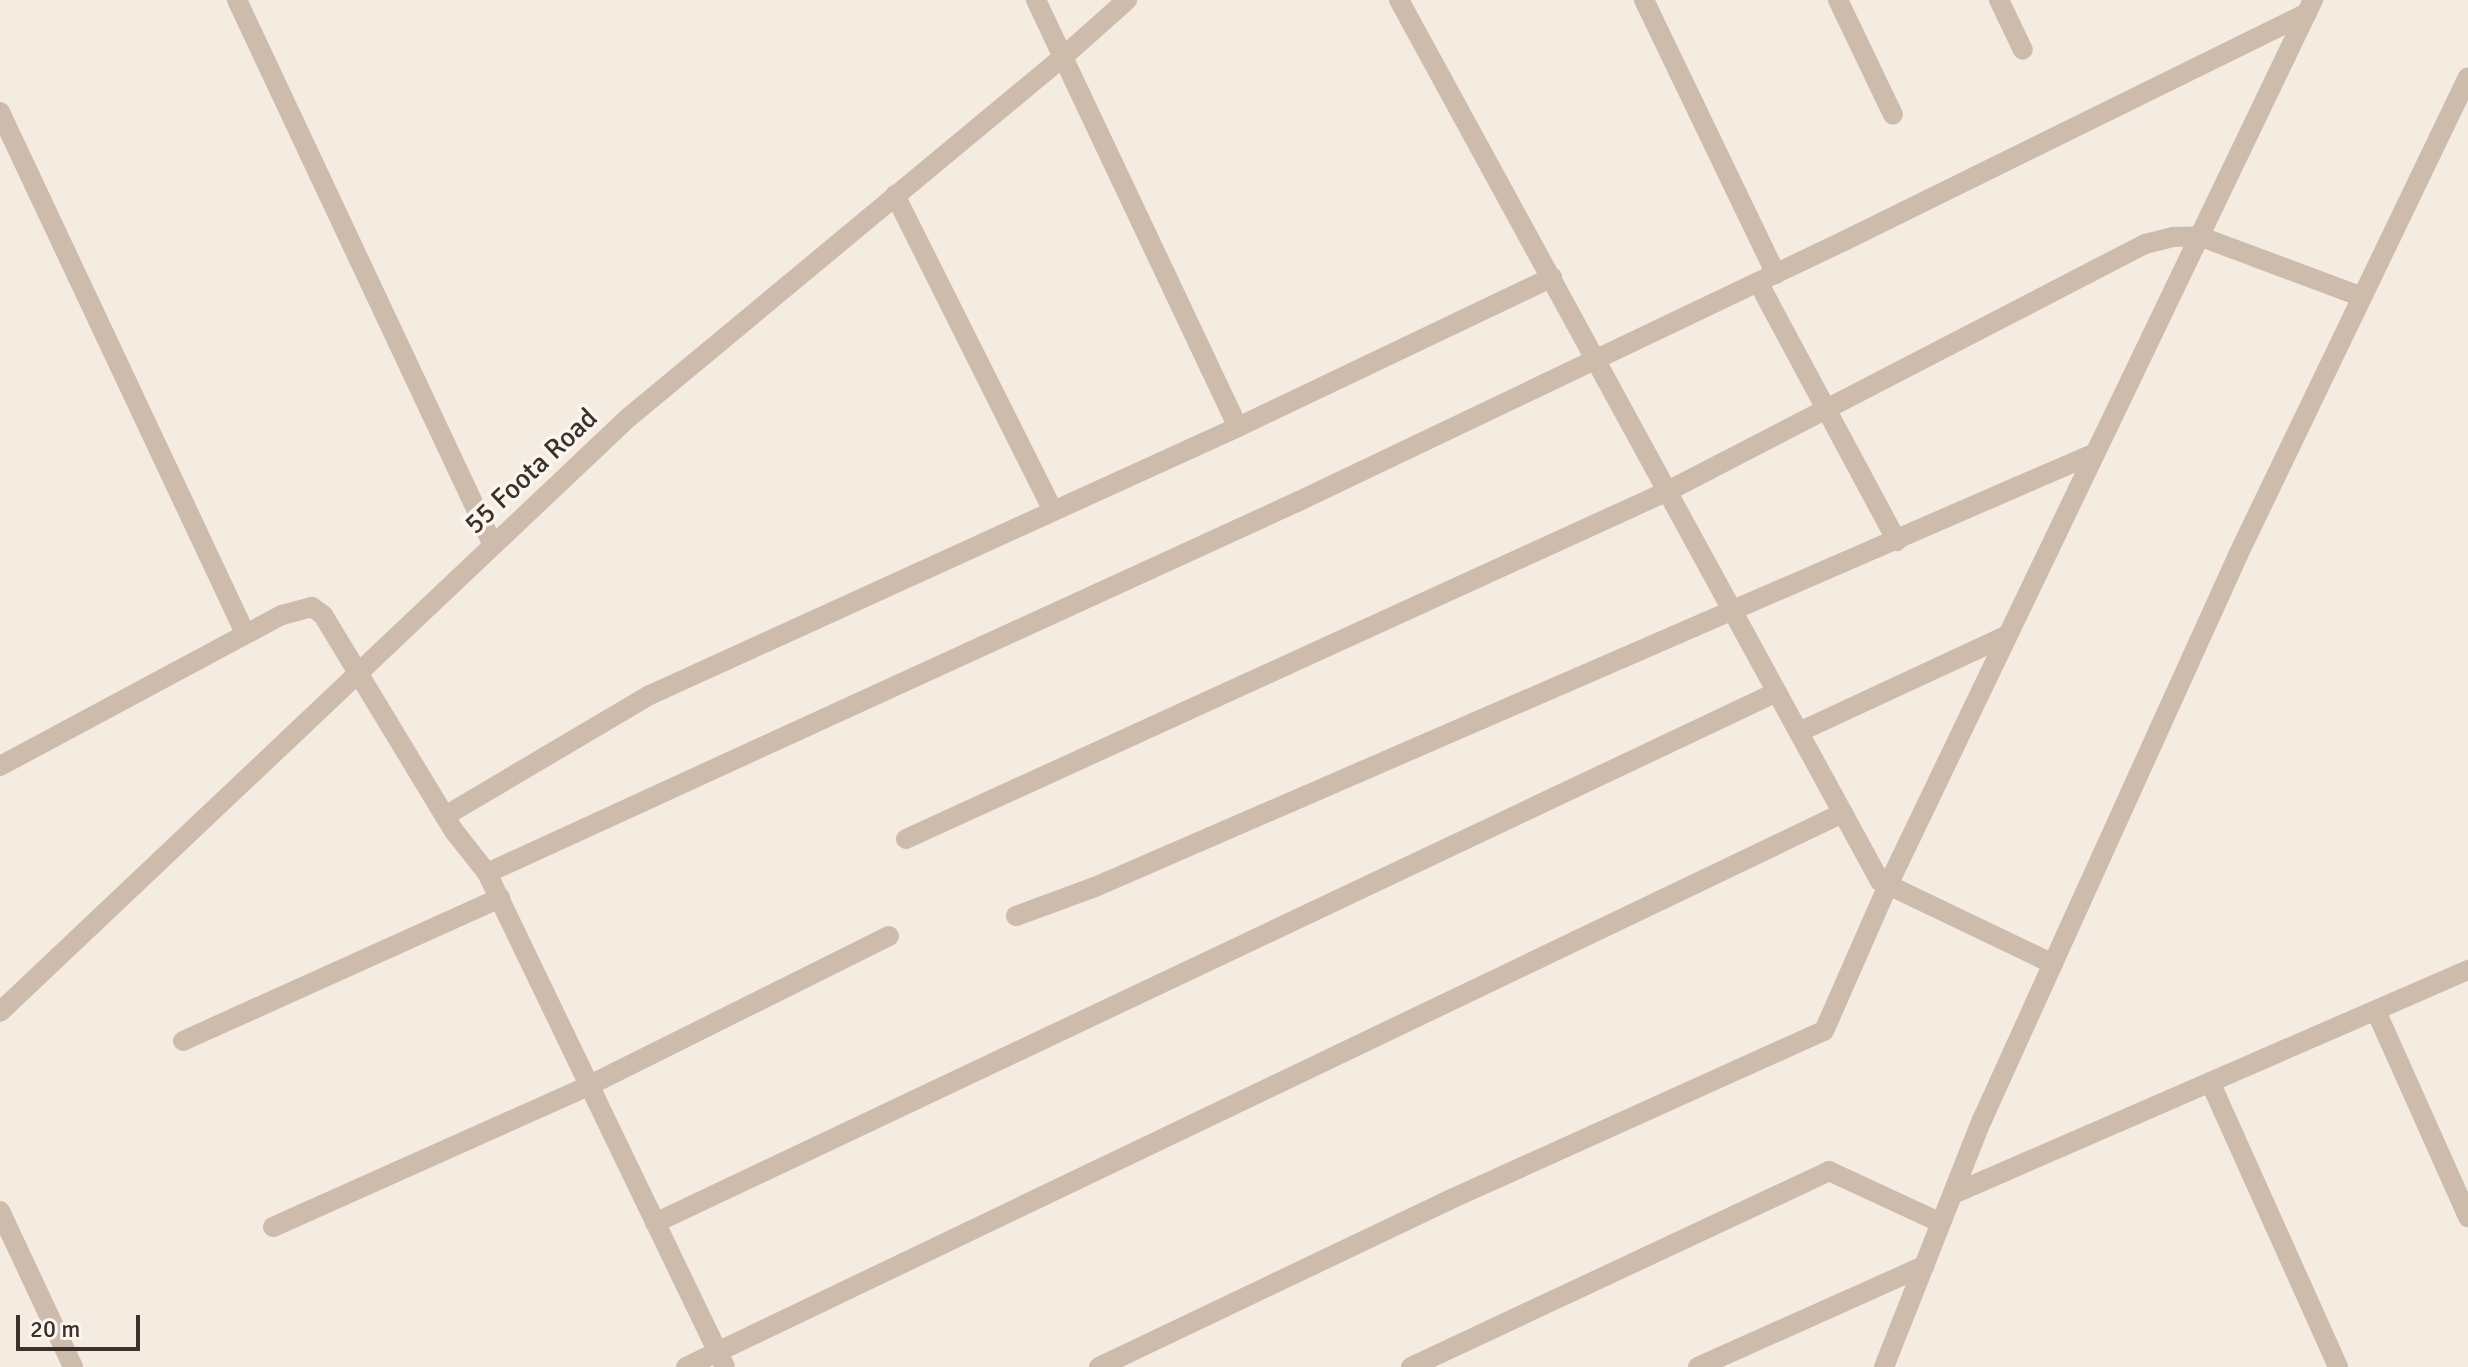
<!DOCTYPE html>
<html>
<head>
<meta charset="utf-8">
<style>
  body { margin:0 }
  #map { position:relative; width:2468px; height:1367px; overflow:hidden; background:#f4ebe1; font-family:Signika,sans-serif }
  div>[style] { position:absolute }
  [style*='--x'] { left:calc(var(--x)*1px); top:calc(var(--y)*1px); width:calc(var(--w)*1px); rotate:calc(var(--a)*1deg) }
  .minor>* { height:20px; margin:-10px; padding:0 10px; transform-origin:10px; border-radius:10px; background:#cdbbac }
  span { translate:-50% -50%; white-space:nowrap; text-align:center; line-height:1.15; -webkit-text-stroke:7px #fbf5ee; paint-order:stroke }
  .street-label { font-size:28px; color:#3b302b }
  .scale { position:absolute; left:16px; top:1315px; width:124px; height:36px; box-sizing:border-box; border:4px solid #3b302b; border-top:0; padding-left:10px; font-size:24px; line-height:28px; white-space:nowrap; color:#3b302b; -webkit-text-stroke:6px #fbf5ee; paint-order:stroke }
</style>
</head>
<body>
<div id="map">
  <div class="minor">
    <div style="--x:237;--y:0;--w:602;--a:64.84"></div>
    <div style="--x:1036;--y:0;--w:472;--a:64.7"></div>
    <div style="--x:1399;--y:0;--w:1004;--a:61.37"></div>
    <div style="--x:1880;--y:881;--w:192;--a:25.6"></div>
    <div style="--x:1644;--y:0;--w:304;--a:64.3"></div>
    <div style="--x:1838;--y:0;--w:127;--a:64.4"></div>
    <div style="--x:1999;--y:0;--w:55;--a:64.4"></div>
    <div style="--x:0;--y:112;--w:576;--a:64.81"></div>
    <div style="--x:895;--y:195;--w:353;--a:63.4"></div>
    <div style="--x:1758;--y:282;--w:294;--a:61.8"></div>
    <div style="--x:1799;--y:732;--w:230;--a:-24.9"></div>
    <div style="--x:0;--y:766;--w:320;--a:-28.2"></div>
    <div style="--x:282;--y:615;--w:31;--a:-15"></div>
    <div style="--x:312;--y:607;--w:14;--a:36"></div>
    <div style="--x:323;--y:615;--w:253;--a:58.8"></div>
    <div style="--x:454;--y:831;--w:53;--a:51.8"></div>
    <div style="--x:487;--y:873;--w:548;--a:64.28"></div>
    <div style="--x:445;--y:816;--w:238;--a:-30.6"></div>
    <div style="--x:650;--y:695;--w:646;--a:-24.5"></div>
    <div style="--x:1238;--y:427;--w:348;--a:-25.5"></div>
    <div style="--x:906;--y:839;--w:838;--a:-24.55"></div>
    <div style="--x:1668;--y:491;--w:537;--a:-27.38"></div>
    <div style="--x:2145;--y:244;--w:30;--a:-14"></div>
    <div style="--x:2174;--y:237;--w:25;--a:-2"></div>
    <div style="--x:2199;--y:236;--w:174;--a:20.5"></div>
    <div style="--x:487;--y:873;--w:891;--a:-24.61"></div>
    <div style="--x:1297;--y:502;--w:606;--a:-25.51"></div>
    <div style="--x:1844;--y:241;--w:516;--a:-26.22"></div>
    <div style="--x:1016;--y:916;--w:84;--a:-20.2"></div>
    <div style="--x:1095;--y:887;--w:1090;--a:-23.46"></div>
    <div style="--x:2376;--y:1011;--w:226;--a:65.9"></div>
    <div style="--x:0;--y:1012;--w:864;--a:-43.41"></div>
    <div style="--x:628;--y:418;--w:565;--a:-39.69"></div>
    <div style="--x:1063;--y:57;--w:86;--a:-41.7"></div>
    <div style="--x:183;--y:1041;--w:348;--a:-24.3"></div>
    <div style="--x:2211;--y:1084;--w:310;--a:65.8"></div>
    <div style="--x:1953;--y:1194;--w:562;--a:-23.51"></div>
    <div style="--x:0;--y:1211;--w:172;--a:64.9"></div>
    <div style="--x:655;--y:1223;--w:1241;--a:-25.33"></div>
    <div style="--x:273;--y:1227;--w:347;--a:-24.1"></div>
    <div style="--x:590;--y:1085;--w:334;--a:-26.5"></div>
    <div style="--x:686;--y:1367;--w:1283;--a:-25.59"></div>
    <div style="--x:1099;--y:1367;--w:388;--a:-25.5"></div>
    <div style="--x:1449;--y:1200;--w:411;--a:-24.3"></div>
    <div style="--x:1824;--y:1031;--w:159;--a:-66.3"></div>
    <div style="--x:1888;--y:885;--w:982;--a:-64.35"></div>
    <div style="--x:1411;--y:1367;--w:462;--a:-25.1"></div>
    <div style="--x:1829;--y:1171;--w:123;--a:24.9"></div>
    <div style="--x:1698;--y:1367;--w:248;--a:-24.1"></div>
    <div style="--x:1884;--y:1367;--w:266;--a:-68.4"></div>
    <div style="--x:1982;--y:1120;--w:620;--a:-65.62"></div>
    <div style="--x:2238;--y:555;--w:530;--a:-64.3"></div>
  </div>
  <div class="street-label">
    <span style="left:531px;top:471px;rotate:-43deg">55 Foota Road</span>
  </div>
  <div class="scale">20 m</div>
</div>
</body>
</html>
